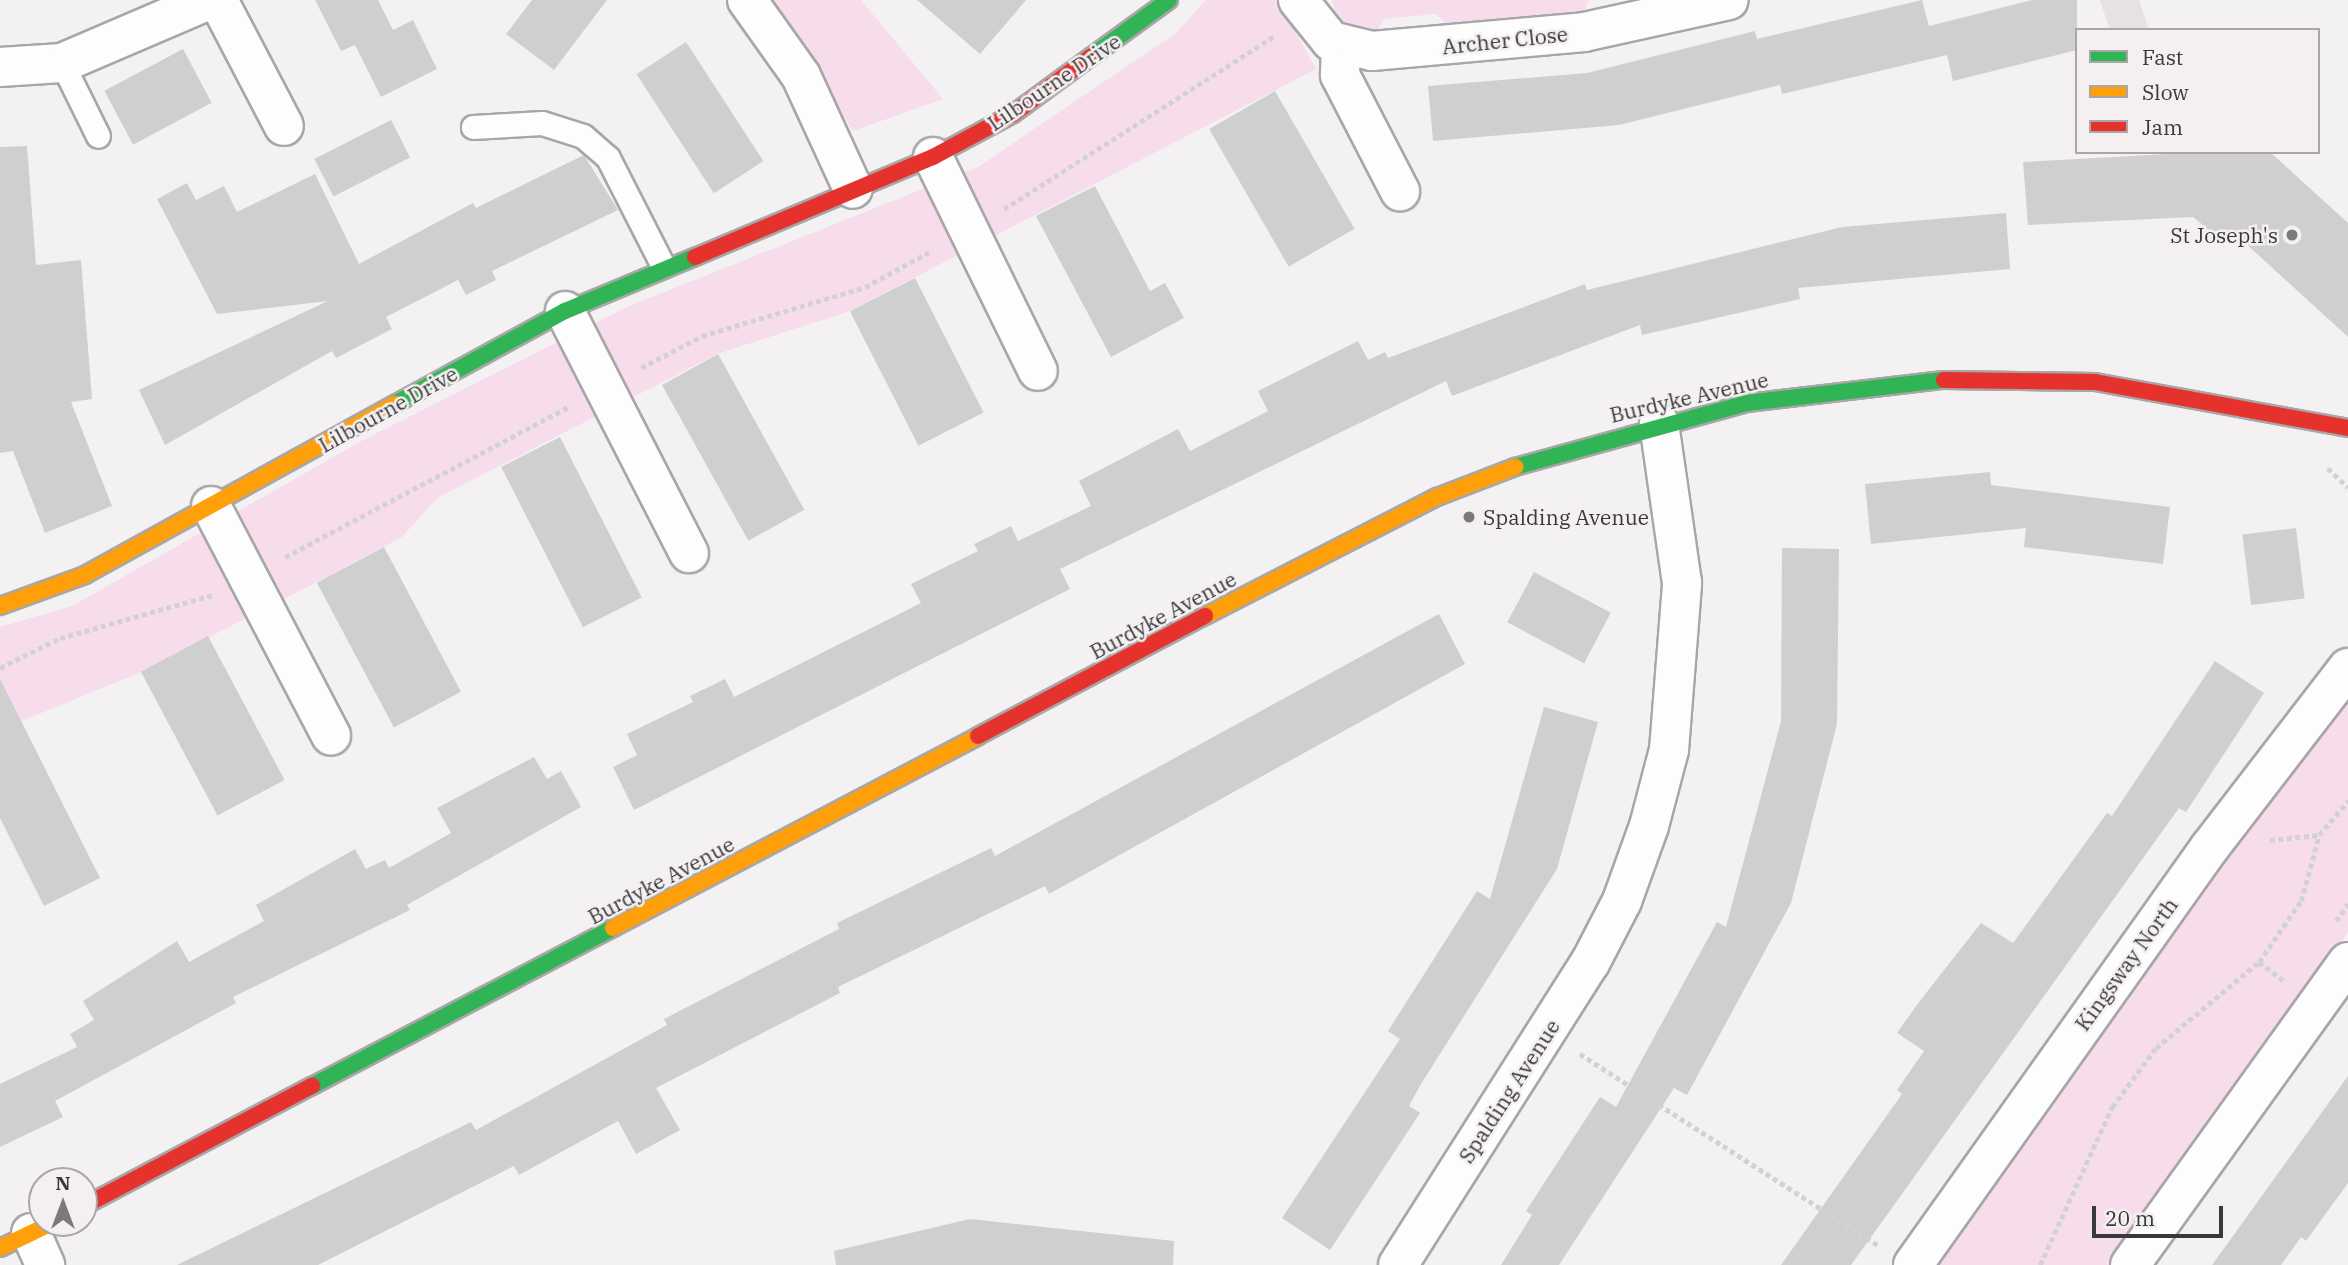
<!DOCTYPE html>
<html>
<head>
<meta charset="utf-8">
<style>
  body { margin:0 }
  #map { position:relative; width:2348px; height:1265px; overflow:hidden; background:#f3f1f2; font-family:"IBM Plex Serif",serif }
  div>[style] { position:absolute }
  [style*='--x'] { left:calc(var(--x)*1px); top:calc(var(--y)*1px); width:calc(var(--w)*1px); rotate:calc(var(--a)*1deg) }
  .built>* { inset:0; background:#e7e0e4 }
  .green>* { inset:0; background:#f7ddec }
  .building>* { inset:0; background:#d0cfd0; transform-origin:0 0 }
  .path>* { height:4.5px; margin-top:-2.25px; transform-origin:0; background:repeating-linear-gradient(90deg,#d3d2d3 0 5px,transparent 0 8.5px) }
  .roads { filter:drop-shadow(2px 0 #a8a6a7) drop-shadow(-2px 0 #a8a6a7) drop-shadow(0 2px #a8a6a7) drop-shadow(0 -2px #a8a6a7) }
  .lane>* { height:23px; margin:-11.5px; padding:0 11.5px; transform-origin:11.5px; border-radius:11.5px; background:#fdfdfd }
  .street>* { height:38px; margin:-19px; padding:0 19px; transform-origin:19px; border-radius:19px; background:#fdfdfd }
  .fast>* { height:16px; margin:-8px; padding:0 8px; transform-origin:8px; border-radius:8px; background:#30b455 }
  .slow>* { height:16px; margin:-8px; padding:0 8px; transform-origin:8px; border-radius:8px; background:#ff9f0a }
  .jam>* { height:16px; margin:-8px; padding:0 8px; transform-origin:8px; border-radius:8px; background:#e5322d }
  .dots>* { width:19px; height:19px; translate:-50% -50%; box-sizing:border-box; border:4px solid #f4f0f2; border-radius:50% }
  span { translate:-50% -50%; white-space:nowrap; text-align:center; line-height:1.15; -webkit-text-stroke:5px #f4f0f2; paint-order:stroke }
  .street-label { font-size:21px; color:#3a3839 }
  .poi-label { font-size:21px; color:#3a3839 }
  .right { translate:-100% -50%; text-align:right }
  .left { translate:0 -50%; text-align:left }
  .legend { position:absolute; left:2075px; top:28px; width:245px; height:126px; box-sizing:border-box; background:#f4f0f2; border:2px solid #aaa6a8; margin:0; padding:9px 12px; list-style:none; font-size:21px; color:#3a3839 }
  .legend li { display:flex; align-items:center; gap:14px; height:35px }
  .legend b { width:35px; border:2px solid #aaa6a8 }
  .north { position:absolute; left:28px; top:1167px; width:70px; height:70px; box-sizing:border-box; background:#f4f0f2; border:2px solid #aaa6a8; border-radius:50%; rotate:0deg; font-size:19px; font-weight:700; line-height:28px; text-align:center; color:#3a3839 }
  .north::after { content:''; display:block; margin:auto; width:24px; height:32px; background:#7b797a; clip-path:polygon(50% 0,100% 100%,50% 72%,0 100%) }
  .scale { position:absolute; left:2092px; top:1206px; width:131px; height:32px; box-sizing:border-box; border:4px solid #3a3839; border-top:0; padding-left:9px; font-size:21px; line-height:24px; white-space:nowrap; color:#3a3839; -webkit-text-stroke:5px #f4f0f2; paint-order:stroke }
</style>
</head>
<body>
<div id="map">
  <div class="built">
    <div style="clip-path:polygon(2100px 0,2139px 0,2149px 30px,2110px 30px)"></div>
  </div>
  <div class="green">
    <div style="clip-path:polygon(771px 0,861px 0,943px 99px,853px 131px)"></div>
    <div style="clip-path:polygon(1206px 0,1278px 0,1316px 69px,850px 311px,717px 354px,437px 498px,402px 537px,317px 582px,141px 672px,0 730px,0 627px,72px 606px,363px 440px,627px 307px,978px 167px,1176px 33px)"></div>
    <div style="clip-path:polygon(1332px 0,1589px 0,1584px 11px,1466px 23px,1457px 33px,1436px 14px,1384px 19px,1377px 32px,1362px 31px,1337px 20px)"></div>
    <div style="clip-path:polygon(2348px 694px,2348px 932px,2112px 1265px,1933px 1265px)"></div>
  </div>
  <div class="building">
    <div style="clip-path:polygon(315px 0,378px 0,393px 30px,413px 20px,437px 69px,381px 97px,355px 45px,341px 51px)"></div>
    <div style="clip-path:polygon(532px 0,607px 0,554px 70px,506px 34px)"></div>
    <div style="clip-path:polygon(917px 0,1026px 0,980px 54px)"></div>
    <div style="clip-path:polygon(1922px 0,1929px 26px,2032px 0,2077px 0,2077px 50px,1953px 81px,1947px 55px,1782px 94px,1780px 85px,1619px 125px,1433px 141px,1428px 86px,1587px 73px,1755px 31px,1757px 39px)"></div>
    <div style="left:686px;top:42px;width:142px;height:59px;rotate:57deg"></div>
    <div style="left:183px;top:49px;width:61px;height:89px;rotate:62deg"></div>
    <div style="left:1275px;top:91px;width:159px;height:76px;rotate:60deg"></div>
    <div style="left:391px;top:120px;width:42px;height:86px;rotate:63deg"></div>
    <div style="clip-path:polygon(27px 146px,36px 265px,81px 260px,92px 399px,71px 402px,112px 506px,45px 533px,13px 451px,0 453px,0 147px)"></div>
    <div style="clip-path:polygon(2203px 152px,2270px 152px,2348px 223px,2348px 337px,2231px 230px,2221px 240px,2193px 217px,2028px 225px,2023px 162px)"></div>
    <div style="clip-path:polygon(584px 155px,618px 210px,492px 271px,496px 280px,466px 295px,458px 280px,386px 317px,392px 329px,336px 358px,332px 351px,165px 445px,139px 390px,328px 301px,217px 314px,157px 199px,187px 183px,196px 200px,224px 186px,237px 212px,315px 174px,359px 264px,473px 203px,476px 208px)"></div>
    <div style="clip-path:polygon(1095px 186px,1150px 291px,1165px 283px,1184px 318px,1111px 357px,1036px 216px)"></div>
    <div style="clip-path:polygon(2006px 213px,2010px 269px,1798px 288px,1800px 299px,1642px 335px,1640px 325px,1452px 396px,1446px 381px,1060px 569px,1070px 589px,634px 810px,613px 767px,637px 755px,627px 734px,693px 702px,690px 696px,725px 679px,734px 697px,921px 603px,911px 584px,978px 551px,974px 544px,1011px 526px,1018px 541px,1091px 506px,1079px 481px,1178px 429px,1190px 451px,1268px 411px,1258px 391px,1358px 341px,1368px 360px,1385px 352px,1388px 358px,1585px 284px,1587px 290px,1842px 227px)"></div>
    <div style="left:915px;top:278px;width:151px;height:73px;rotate:63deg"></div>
    <div style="left:718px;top:354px;width:178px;height:64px;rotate:61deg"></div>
    <div style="left:560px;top:437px;width:180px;height:66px;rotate:63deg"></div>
    <div style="clip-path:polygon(1990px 472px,1991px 485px,2170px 507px,2163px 564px,2024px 547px,2026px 528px,1871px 544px,1865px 484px)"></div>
    <div style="left:2296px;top:528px;width:71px;height:54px;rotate:83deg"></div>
    <div style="left:384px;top:547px;width:164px;height:76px;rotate:62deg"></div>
    <div style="clip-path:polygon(1782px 548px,1839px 549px,1837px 724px,1791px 903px,1687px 1095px,1674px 1088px,1559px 1265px,1501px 1265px,1532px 1215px,1526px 1211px,1600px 1097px,1616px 1107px,1717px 922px,1726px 927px,1781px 721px)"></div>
    <div style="left:1534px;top:572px;width:87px;height:57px;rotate:28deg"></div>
    <div style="clip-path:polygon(1439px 614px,1465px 664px,1049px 894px,1045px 886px,838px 987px,840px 993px,656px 1088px,680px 1130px,636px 1154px,618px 1121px,519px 1175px,514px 1166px,318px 1265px,177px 1265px,471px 1122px,476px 1130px,667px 1025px,664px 1019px,839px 929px,837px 923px,991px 848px,995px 856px)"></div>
    <div style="left:208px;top:636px;width:163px;height:76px;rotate:62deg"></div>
    <div style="clip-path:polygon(2215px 661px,2264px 693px,2186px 812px,2179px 808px,1851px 1265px,1781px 1265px,1902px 1094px,1897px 1090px,1924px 1051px,1897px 1033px,1919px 1002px,1981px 923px,2013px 943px,2107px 813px,2112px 816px)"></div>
    <div style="clip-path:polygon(0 679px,100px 878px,44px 906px,0 818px)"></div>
    <div style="clip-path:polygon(1544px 707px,1598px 722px,1557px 869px,1421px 1084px,1409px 1106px,1420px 1113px,1330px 1250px,1282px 1218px,1400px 1039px,1388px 1031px,1477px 891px,1490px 899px)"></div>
    <div style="clip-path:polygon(534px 757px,547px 779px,561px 771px,581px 807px,407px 905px,410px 910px,233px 997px,236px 1003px,55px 1101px,63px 1117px,0 1147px,0 1084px,77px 1047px,70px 1034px,94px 1020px,83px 1001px,177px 941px,189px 962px,264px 921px,256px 905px,355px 849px,366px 869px,385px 860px,389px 868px,451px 833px,437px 808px)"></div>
    <div style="clip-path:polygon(2348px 1076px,2348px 1183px,2306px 1241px,2301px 1237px,2281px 1265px,2212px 1265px)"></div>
    <div style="clip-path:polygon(970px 1219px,1174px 1241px,1173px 1265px,836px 1265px,834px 1251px)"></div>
  </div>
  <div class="path">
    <div style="--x:1004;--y:209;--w:321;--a:-32.6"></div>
    <div style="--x:641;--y:368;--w:69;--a:-27.7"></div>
    <div style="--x:702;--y:336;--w:170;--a:-16.7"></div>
    <div style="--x:865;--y:287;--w:77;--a:-28.6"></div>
    <div style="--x:2328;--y:468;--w:28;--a:44"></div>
    <div style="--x:285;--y:557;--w:320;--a:-27.9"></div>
    <div style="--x:0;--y:668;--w:67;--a:-26.6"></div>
    <div style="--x:60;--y:638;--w:159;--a:-15.7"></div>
    <div style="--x:2270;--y:840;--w:49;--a:-5.8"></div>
    <div style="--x:2319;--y:835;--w:45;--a:-49.5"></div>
    <div style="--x:2336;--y:921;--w:21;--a:-55"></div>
    <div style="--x:2259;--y:962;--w:31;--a:37"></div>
    <div style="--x:1580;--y:1054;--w:355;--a:32.7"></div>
    <div style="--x:2040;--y:1265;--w:174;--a:-65.5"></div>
    <div style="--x:2112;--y:1107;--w:74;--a:-53.3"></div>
    <div style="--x:2156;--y:1048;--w:134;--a:-39.9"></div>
    <div style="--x:2259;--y:962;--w:74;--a:-55.5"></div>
    <div style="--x:2301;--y:901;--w:68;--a:-74.7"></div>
  </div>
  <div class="roads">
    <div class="lane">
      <div style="--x:62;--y:63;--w:81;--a:63.7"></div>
      <div style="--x:473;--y:127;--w:69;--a:-3.3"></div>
      <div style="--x:542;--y:123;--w:43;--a:17.6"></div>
      <div style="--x:583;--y:136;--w:33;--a:41"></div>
      <div style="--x:608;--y:158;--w:121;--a:63"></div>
    </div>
    <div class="street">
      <div style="--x:218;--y:0;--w:142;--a:62.4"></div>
      <div style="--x:747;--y:0;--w:93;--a:54.6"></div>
      <div style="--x:801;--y:76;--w:124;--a:65.3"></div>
      <div style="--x:1298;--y:0;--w:53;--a:51.2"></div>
      <div style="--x:1331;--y:41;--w:42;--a:13.7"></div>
      <div style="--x:1372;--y:51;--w:213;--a:-5.1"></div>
      <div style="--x:1584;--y:32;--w:148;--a:-12.4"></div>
      <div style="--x:1341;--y:45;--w:30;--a:92"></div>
      <div style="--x:1340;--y:75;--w:131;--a:62.7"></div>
      <div style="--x:0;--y:67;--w:62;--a:-3.7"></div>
      <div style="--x:62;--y:63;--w:160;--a:-23.2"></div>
      <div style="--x:933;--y:157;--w:238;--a:63.9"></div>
      <div style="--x:565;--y:311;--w:272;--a:62.9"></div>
      <div style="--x:211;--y:506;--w:259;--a:62.4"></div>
      <div style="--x:31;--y:1233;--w:35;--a:66"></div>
      <div style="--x:1398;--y:1265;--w:358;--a:-57.6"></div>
      <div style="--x:1590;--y:963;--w:70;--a:-62.7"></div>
      <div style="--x:1622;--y:901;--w:80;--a:-70.2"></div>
      <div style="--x:1649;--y:826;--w:79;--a:-75.3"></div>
      <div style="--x:1669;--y:750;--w:168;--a:-85.5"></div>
      <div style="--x:1682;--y:583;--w:162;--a:-98.2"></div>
      <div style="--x:1913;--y:1265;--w:513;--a:-54.61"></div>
      <div style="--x:2210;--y:847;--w:226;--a:-52.4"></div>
      <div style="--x:2130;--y:1265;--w:373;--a:-54.3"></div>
    </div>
    <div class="fast">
      <div style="--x:1092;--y:56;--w:95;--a:-36"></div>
      <div style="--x:395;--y:404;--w:194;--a:-28.7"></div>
      <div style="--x:565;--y:311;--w:141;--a:-22.6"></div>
      <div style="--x:1515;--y:467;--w:241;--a:-15.4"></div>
      <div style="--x:1747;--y:403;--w:198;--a:-6.7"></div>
      <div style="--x:312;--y:1086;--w:340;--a:-27.7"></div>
    </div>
    <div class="slow">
      <div style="--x:0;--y:606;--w:90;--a:-20"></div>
      <div style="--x:85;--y:575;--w:354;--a:-28.9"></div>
      <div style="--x:1205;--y:616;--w:261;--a:-27.2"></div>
      <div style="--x:1437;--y:497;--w:84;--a:-21"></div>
      <div style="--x:613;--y:928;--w:412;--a:-27.7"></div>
      <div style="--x:0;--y:1248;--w:58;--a:-25.7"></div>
    </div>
    <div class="jam">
      <div style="--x:695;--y:257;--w:258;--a:-22.8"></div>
      <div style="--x:933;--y:157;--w:91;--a:-28.3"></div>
      <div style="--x:1013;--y:114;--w:98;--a:-36.3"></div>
      <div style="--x:1944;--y:380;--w:151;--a:0.8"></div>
      <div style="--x:2095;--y:382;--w:257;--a:10.3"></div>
      <div style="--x:978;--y:736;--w:257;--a:-27.9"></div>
      <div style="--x:84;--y:1206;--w:258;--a:-27.8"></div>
    </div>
  </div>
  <div class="dots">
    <div style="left:2292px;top:235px;background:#7b797a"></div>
    <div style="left:1469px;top:517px;background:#7b797a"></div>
  </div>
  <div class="street-label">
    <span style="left:1505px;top:40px;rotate:-6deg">Archer Close</span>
    <span style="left:1054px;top:82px;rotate:-34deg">Lilbourne Drive</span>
    <span style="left:1689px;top:397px;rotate:-13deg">Burdyke Avenue</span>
    <span style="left:388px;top:409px;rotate:-29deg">Lilbourne Drive</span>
    <span style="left:1163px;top:615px;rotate:-28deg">Burdyke Avenue</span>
    <span style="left:661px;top:880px;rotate:-28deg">Burdyke Avenue</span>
    <span style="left:2126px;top:964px;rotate:-54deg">Kingsway North</span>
    <span style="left:1509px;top:1091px;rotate:-57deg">Spalding Avenue</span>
  </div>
  <div class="poi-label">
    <span class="right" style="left:2278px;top:235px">St Joseph's</span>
    <span class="left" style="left:1483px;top:517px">Spalding Avenue</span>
  </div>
  <ul class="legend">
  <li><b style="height:9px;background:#30b455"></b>Fast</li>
  <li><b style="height:9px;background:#ff9f0a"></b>Slow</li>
  <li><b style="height:9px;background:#e5322d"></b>Jam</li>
  </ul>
  <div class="north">N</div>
  <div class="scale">20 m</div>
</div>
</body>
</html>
